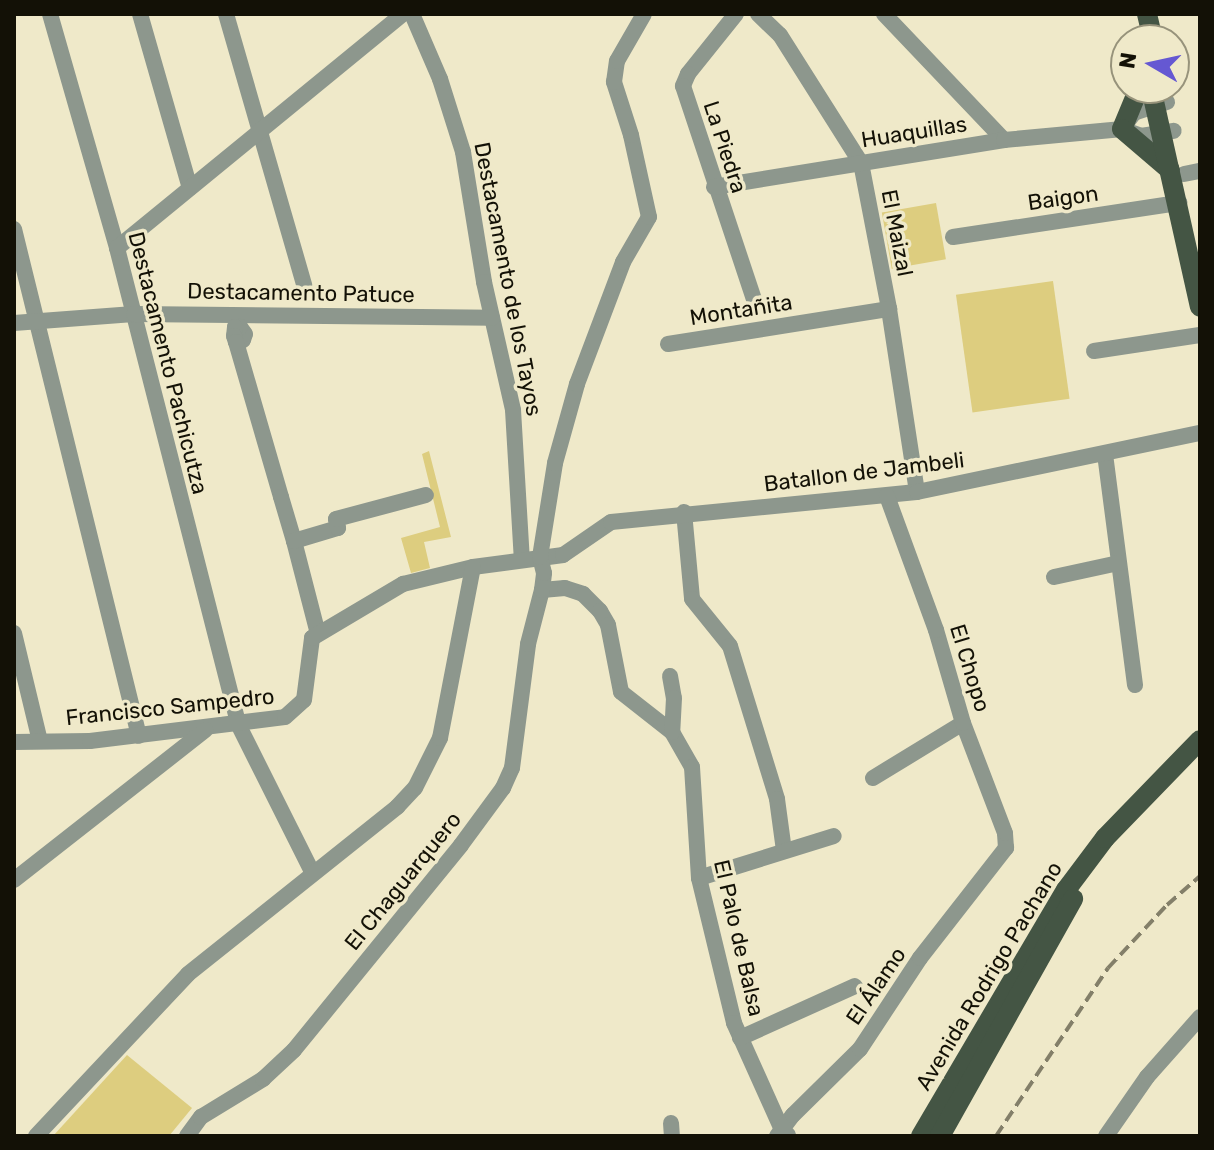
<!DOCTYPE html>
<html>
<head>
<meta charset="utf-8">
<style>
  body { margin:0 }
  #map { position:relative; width:1214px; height:1150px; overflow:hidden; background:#efe9c9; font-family:Rubik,sans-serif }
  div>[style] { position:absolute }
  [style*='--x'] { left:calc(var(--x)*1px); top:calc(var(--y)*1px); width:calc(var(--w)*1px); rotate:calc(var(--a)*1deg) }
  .green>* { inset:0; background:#ddcd7f; transform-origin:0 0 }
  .minor>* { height:16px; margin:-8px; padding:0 8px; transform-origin:8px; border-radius:8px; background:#8d978d }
  .major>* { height:20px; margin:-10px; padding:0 10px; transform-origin:10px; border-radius:10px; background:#454 }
  .rail>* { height:4px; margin-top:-2px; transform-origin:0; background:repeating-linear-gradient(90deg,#837f69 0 12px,transparent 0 18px) }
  span { translate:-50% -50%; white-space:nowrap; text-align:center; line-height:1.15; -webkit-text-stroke:7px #efe9c9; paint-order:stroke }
  .street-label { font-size:22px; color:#131106 }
  .frame { position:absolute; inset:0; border:16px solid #131106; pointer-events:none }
  .north { position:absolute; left:1110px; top:24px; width:80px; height:80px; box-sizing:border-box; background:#efe9c9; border:2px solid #97937b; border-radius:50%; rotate:279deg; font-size:22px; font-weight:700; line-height:32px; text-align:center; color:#131106 }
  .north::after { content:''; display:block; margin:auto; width:28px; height:36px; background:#6558d2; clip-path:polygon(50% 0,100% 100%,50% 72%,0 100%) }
</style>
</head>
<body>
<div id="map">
  <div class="green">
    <div style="left:936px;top:203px;width:57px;height:55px;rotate:80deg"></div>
    <div style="left:1053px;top:281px;width:119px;height:98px;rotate:82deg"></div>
    <div style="clip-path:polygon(429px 451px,451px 537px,424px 542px,430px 568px,411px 573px,401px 538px,440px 527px,422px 454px)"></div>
    <div style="clip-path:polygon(127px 1055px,192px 1108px,169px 1136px,53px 1136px)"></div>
  </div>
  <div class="minor">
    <div style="--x:50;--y:14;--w:243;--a:74"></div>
    <div style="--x:117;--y:248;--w:491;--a:75.7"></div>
    <div style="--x:238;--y:724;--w:165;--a:63.4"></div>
    <div style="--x:140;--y:14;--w:181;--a:74"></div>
    <div style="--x:226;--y:14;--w:282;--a:73.9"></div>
    <div style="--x:412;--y:14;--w:71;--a:66.7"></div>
    <div style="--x:440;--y:79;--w:77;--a:72.5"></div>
    <div style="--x:463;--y:152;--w:132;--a:80.8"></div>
    <div style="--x:484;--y:282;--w:131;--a:77.2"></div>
    <div style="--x:513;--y:410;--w:150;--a:86.6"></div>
    <div style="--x:736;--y:14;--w:77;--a:128.7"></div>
    <div style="--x:688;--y:74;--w:13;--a:113"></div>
    <div style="--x:683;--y:86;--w:232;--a:71.6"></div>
    <div style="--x:758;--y:14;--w:30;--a:44"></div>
    <div style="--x:780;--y:35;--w:151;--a:57.7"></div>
    <div style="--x:861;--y:163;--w:149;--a:79.1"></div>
    <div style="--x:889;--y:309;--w:185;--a:81.3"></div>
    <div style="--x:884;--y:14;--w:174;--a:46.4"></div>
    <div style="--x:1167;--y:102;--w:35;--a:162"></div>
    <div style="--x:1134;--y:113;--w:20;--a:127"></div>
    <div style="--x:1122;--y:129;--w:20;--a:20"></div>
    <div style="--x:1141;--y:136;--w:33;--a:-9"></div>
    <div style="--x:1184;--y:174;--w:16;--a:-11"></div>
    <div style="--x:714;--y:187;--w:294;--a:-9.2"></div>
    <div style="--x:1004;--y:140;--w:119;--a:-5.3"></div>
    <div style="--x:14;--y:229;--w:522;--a:76.15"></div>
    <div style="--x:953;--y:237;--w:229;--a:-8.6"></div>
    <div style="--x:117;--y:248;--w:370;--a:-39.3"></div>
    <div style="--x:14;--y:323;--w:120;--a:-4.3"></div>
    <div style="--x:134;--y:314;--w:358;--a:0.6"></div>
    <div style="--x:236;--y:342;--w:7;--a:-16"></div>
    <div style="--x:243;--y:340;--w:6;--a:-72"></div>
    <div style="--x:245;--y:334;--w:9;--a:-126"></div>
    <div style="--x:240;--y:327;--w:5;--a:180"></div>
    <div style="--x:235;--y:327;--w:9;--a:96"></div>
    <div style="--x:234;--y:336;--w:6;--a:72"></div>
    <div style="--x:236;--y:342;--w:161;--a:73.8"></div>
    <div style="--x:281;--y:497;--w:46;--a:73.5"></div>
    <div style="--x:294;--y:541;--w:96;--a:75.5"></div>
    <div style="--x:668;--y:344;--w:224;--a:-9"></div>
    <div style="--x:1094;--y:351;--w:107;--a:-8.6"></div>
    <div style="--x:1105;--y:454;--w:233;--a:82.6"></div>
    <div style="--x:684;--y:512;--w:87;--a:84.7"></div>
    <div style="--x:692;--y:599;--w:60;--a:51"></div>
    <div style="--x:730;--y:646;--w:160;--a:72.9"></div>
    <div style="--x:777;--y:799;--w:52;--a:82.3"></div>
    <div style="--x:294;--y:541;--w:46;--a:-16.5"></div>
    <div style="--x:338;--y:528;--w:9;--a:-103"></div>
    <div style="--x:336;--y:519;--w:93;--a:-14.9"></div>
    <div style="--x:1054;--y:577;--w:66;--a:-12.2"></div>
    <div style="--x:542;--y:590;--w:23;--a:-5"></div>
    <div style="--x:565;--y:588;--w:19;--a:18"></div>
    <div style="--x:583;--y:594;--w:24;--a:45"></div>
    <div style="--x:600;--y:611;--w:16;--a:60"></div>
    <div style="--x:608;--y:625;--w:68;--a:79"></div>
    <div style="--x:621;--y:692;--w:65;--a:38.1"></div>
    <div style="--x:672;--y:732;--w:40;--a:60.3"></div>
    <div style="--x:692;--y:767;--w:111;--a:86.4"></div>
    <div style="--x:699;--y:878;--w:149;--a:76.4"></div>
    <div style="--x:734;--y:1023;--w:117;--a:65.8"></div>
    <div style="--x:782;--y:1130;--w:8;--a:40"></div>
    <div style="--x:14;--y:633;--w:111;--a:76.5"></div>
    <div style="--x:670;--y:676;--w:22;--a:80"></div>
    <div style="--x:674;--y:698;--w:34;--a:93"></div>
    <div style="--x:14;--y:742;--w:76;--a:-0.8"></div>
    <div style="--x:90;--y:741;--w:196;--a:-7"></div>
    <div style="--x:285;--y:717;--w:25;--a:-42"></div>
    <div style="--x:304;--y:700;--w:63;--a:-82.6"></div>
    <div style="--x:312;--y:638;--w:106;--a:-30.7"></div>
    <div style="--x:403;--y:584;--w:72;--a:-13.7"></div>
    <div style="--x:473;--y:567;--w:91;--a:-7.6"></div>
    <div style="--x:563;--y:555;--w:58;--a:-34.5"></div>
    <div style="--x:611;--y:522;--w:307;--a:-5.6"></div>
    <div style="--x:917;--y:492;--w:289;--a:-11.8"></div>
    <div style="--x:873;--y:778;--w:105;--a:-31.4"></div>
    <div style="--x:699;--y:878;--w:141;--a:-17.3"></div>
    <div style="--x:14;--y:880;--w:243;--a:-38.1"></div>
    <div style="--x:740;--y:1038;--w:126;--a:-24.3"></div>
    <div style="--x:671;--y:1123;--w:13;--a:86"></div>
    <div style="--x:36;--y:1136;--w:222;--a:-46.8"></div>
    <div style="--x:188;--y:974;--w:268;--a:-38.6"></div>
    <div style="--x:397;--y:807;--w:26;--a:-47"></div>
    <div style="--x:415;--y:788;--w:56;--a:-63.4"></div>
    <div style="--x:440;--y:738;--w:174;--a:-79.1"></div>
    <div style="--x:187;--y:1136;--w:24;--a:-54"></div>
    <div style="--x:201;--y:1117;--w:73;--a:-31.5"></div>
    <div style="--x:263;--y:1079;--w:42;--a:-43.1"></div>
    <div style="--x:294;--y:1050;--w:264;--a:-50.8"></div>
    <div style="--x:461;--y:845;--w:71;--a:-53.6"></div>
    <div style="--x:503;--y:788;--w:22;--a:-66"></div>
    <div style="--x:512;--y:768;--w:125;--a:-82.6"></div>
    <div style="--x:528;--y:644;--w:56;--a:-75.5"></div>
    <div style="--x:542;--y:590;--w:17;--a:-83"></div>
    <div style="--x:544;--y:573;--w:16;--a:-104"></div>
    <div style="--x:540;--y:557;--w:95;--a:-80.9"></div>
    <div style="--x:555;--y:463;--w:82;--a:-74.4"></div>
    <div style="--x:577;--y:384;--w:130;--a:-69.3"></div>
    <div style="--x:623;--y:262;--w:52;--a:-60"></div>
    <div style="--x:649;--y:217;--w:84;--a:-102.4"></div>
    <div style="--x:631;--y:135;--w:56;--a:-107.8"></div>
    <div style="--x:614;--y:82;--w:21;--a:-82"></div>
    <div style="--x:617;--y:61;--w:54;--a:-60.1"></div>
    <div style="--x:777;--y:1136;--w:26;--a:-53"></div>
    <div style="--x:793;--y:1115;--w:94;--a:-44.6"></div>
    <div style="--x:860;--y:1049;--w:109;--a:-56.6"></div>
    <div style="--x:920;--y:958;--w:140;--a:-52"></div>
    <div style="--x:1006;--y:848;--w:15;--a:-94"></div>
    <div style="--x:1005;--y:833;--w:118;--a:-110.9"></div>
    <div style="--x:963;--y:723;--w:97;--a:-106.2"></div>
    <div style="--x:936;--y:630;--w:143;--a:-110.1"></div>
    <div style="--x:1106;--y:1136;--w:72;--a:-55.2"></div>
    <div style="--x:1147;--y:1077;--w:80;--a:-48.5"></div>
  </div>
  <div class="major">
    <div style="--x:1147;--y:14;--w:27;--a:77"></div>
    <div style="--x:1139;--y:88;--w:44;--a:112.5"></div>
    <div style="--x:1122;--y:129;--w:63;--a:40.5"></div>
    <div style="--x:1151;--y:88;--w:224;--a:77.4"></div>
    <div style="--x:921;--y:1136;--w:286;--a:-59.5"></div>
    <div style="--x:1066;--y:890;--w:65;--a:-53.1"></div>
    <div style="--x:1105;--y:838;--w:136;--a:-45.9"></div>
    <div style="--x:940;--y:1136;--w:272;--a:-60.7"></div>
  </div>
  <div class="rail">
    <div style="--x:996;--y:1136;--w:202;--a:-56.3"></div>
    <div style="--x:1108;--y:968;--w:86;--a:-46.9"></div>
    <div style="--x:1167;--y:905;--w:44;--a:-41.3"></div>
  </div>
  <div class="street-label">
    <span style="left:914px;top:132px;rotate:-9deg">Huaquillas</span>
    <span style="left:725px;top:147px;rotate:72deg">La Piedra</span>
    <span style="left:1063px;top:198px;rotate:-8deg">Baigon</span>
    <span style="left:897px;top:233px;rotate:79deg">El Maizal</span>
    <span style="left:508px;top:279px;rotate:79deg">Destacamento de los Tayos</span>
    <span style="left:301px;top:293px;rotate:1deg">Destacamento Patuce</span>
    <span style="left:741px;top:310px;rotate:-9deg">Montañita</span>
    <span style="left:168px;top:363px;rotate:76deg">Destacamento Pachicutza</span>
    <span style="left:864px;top:472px;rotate:-7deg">Batallon de Jambeli</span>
    <span style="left:970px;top:668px;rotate:73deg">El Chopo</span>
    <span style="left:170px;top:707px;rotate:-6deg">Francisco Sampedro</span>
    <span style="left:403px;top:881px;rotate:-51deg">El Chaguarquero</span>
    <span style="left:739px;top:938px;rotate:77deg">El Palo de Balsa</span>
    <span style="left:989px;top:976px;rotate:-59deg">Avenida Rodrigo Pachano</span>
    <span style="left:876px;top:986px;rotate:-56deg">El Álamo</span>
  </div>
  <div class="frame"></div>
  <div class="north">N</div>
</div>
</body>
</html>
